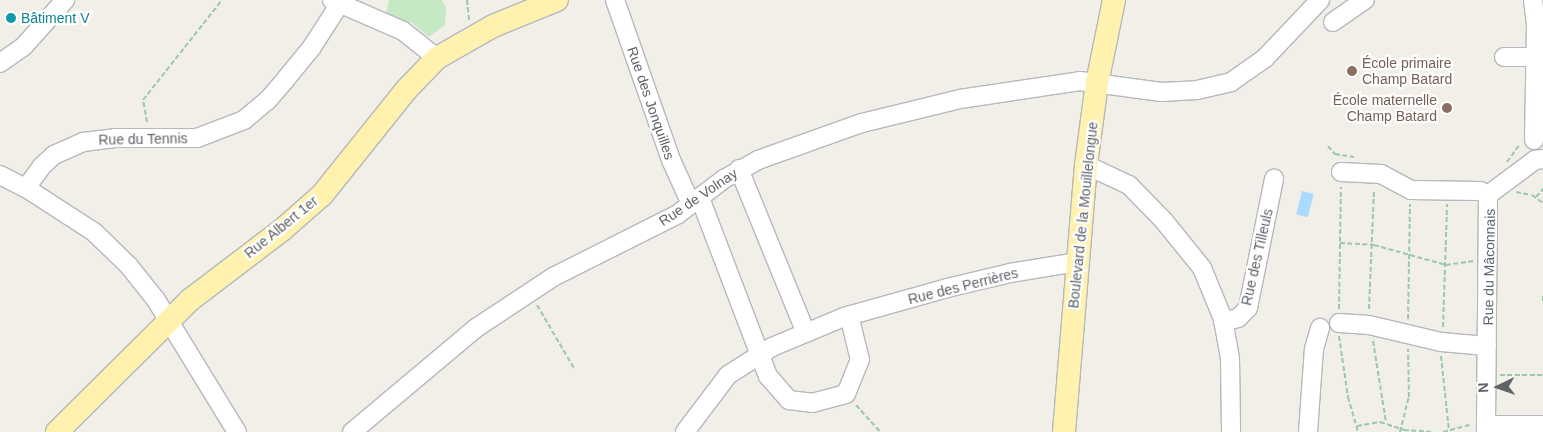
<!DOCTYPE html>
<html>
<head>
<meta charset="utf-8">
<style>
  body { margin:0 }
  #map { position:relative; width:1543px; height:432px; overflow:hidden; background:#f1efe8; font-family:Helvetica,sans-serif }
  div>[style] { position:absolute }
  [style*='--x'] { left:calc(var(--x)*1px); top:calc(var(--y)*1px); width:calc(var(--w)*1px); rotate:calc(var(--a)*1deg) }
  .green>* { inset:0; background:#c5e8c5 }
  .water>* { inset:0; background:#aadaff; transform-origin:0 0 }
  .path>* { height:2px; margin-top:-1px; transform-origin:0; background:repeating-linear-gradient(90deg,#9cc7a9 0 5px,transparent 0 7.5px) }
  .roads { filter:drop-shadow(1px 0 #b5b8bc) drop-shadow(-1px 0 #b5b8bc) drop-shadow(0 1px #b5b8bc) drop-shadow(0 -1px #b5b8bc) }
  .minor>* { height:18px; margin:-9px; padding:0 9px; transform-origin:9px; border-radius:9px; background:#fff }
  .major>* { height:22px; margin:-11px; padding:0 11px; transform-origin:11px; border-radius:11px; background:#fff2af }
  .dots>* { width:14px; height:14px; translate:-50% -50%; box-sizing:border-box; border:2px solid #fff; border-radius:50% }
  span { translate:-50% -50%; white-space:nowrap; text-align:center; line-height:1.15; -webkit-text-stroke:4.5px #fff; paint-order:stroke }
  .culture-label { font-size:14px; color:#0d838f }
  .left { translate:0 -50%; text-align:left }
  .education-label { font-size:14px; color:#785e54 }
  .right { translate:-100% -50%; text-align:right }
  .street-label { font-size:14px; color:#5f6368 }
  .north { position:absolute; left:1473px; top:362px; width:50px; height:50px; -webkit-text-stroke:4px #fff; paint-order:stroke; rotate:267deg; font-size:14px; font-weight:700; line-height:20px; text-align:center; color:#5f6368 }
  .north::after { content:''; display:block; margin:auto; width:18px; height:22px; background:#5f6368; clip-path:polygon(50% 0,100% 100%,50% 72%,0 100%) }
</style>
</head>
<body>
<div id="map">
  <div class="green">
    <div style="clip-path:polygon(389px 0,442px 0,446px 8px,445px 25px,429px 37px,412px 23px,386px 15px)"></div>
  </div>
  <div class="water">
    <div style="left:1302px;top:191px;width:12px;height:24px;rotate:14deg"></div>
  </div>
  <div class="path">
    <div style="--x:467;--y:0;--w:20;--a:84"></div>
    <div style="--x:147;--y:122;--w:22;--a:-100"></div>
    <div style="--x:143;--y:100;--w:127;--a:-51.7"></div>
    <div style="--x:1328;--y:146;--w:11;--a:49"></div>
    <div style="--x:1335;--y:154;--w:19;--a:9"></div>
    <div style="--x:1507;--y:162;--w:22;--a:-54"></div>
    <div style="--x:1516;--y:192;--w:16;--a:11"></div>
    <div style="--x:1532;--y:195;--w:14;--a:36"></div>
    <div style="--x:1536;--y:197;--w:11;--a:-49"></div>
    <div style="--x:1340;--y:243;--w:34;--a:3"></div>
    <div style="--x:1374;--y:245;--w:75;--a:15.5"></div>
    <div style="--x:1446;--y:265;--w:28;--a:-8"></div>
    <div style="--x:1543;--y:296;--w:8;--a:90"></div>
    <div style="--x:537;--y:305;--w:75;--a:59.7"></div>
    <div style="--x:1339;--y:309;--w:122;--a:-89.1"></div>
    <div style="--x:1369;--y:309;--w:120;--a:-87.6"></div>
    <div style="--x:1408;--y:319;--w:115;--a:-89"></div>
    <div style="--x:1443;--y:327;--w:123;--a:-88.1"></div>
    <div style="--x:1339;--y:336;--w:62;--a:81.6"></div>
    <div style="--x:1348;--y:397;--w:36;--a:74"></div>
    <div style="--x:1373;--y:341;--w:82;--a:80.9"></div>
    <div style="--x:1441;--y:356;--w:75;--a:83.9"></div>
    <div style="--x:1500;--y:375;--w:43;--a:0"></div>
    <div style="--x:856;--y:405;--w:36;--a:48"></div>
    <div style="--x:1357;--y:426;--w:23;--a:-10"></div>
    <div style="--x:1380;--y:422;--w:25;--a:18"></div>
    <div style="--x:1404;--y:430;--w:30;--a:4"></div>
    <div style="--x:1400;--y:432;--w:36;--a:-76"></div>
    <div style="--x:1409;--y:397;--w:48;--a:-91.2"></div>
    <div style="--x:1443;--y:432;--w:30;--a:-15"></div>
  </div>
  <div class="roads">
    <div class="minor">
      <div style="--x:332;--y:0;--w:77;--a:23.6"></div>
      <div style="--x:403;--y:31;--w:43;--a:38.5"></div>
      <div style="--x:615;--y:0;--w:170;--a:70.7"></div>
      <div style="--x:671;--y:160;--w:48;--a:65.6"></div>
      <div style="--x:1533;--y:0;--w:25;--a:83"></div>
      <div style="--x:1536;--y:25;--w:115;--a:91"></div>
      <div style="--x:1333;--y:22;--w:39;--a:-35"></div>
      <div style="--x:1504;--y:57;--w:32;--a:0"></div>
      <div style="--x:0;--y:63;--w:29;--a:-35"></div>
      <div style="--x:24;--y:46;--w:62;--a:-48.3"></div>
      <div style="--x:1086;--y:165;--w:47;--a:24.9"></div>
      <div style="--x:1129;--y:185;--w:50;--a:45.8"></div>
      <div style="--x:1164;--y:221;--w:60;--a:51"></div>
      <div style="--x:1202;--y:268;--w:55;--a:67.6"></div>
      <div style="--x:1223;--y:319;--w:40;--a:80"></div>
      <div style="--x:1230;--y:358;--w:74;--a:89.2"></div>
      <div style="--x:739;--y:169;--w:177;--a:67.8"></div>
      <div style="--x:1341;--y:172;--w:40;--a:2.9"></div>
      <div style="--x:1381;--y:174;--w:34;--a:28"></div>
      <div style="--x:1411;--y:190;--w:69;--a:0.8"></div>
      <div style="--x:1480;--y:191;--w:9;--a:27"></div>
      <div style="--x:1488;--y:195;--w:237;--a:90.5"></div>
      <div style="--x:0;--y:175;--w:29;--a:27"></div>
      <div style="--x:26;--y:188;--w:81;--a:32.9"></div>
      <div style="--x:94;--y:232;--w:49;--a:44.2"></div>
      <div style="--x:129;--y:266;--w:43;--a:51.5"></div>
      <div style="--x:156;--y:300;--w:155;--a:58.5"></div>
      <div style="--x:26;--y:188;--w:26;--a:-54"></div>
      <div style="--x:41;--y:167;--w:18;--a:-43"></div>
      <div style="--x:54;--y:155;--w:32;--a:-24"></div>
      <div style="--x:83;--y:142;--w:32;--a:-7"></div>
      <div style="--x:115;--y:138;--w:82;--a:0"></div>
      <div style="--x:197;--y:138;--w:50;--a:-21"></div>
      <div style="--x:244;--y:120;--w:30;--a:-40"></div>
      <div style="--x:267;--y:101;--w:28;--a:-49"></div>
      <div style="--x:285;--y:80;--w:43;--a:-50.7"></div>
      <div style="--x:312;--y:47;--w:50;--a:-57.3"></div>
      <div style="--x:1488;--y:195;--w:59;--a:-36.7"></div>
      <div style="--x:1535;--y:160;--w:8;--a:-7"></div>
      <div style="--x:700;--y:198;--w:191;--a:69.1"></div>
      <div style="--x:768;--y:376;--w:32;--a:49"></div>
      <div style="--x:789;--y:400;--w:23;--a:7"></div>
      <div style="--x:812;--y:403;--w:35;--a:-15"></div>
      <div style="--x:846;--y:394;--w:37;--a:-68"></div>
      <div style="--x:860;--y:360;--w:46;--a:-103.7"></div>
      <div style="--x:1223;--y:322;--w:16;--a:-15"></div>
      <div style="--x:1238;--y:318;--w:14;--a:-45"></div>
      <div style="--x:1248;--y:308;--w:132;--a:-78.6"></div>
      <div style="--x:1339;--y:323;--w:30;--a:4"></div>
      <div style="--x:1369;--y:325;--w:74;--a:13.3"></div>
      <div style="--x:1441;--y:342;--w:46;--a:5"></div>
      <div style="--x:1486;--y:425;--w:57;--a:0"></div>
      <div style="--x:352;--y:432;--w:162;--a:-40"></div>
      <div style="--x:476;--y:328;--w:92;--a:-33.5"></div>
      <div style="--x:553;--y:277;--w:140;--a:-26.7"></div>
      <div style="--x:678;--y:214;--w:58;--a:-37.3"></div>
      <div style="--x:724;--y:179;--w:39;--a:-29"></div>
      <div style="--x:758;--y:160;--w:110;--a:-19.6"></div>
      <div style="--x:862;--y:123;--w:101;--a:-13.8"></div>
      <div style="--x:960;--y:99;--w:121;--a:-8.5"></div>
      <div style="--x:1080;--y:81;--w:82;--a:7.7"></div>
      <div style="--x:1161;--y:92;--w:36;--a:-3"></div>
      <div style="--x:1197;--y:90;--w:35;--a:-13"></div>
      <div style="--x:1231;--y:82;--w:42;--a:-35.2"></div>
      <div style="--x:1265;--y:58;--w:80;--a:-46.5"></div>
      <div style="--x:685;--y:432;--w:71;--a:-53"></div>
      <div style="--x:728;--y:375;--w:52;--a:-32.5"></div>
      <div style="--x:772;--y:347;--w:78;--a:-22.6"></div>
      <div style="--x:844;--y:317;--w:107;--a:-15.7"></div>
      <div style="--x:947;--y:288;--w:65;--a:-13.4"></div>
      <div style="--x:1010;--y:273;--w:69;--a:-9.2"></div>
      <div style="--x:1308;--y:432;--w:83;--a:-85.9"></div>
      <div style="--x:1314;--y:349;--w:22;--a:-74"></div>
    </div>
    <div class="major">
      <div style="--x:57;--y:432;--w:187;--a:-44.8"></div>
      <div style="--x:190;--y:300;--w:116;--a:-37.3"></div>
      <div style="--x:282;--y:230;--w:53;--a:-41.2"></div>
      <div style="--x:322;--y:195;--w:134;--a:-51.3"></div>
      <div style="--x:406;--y:90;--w:45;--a:-45.9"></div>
      <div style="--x:437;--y:58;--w:64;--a:-29.7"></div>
      <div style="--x:493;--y:26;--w:69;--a:-22.1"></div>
      <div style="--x:1064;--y:432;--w:268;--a:-85.3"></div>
      <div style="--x:1086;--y:165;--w:83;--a:-82.4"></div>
      <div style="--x:1097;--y:83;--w:85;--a:-78.4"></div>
    </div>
  </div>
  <div class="dots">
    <div style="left:11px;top:18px;background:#0f9aa8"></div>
    <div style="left:1352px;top:71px;background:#8d6e63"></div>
    <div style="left:1447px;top:108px;background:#8d6e63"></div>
  </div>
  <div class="culture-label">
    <span class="left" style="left:21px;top:18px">Bâtiment V</span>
  </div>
  <div class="education-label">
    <span class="left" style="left:1362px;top:71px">École primaire<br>Champ Batard</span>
    <span class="right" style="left:1437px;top:108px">École maternelle<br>Champ Batard</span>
  </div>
  <div class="street-label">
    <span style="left:651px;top:103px;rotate:71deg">Rue des Jonquilles</span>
    <span style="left:143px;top:139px;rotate:-1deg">Rue du Tennis</span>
    <span style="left:698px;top:197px;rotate:-34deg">Rue de Volnay</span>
    <span style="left:1083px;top:215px;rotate:-84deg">Boulevard de la Mouillelongue</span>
    <span style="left:281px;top:227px;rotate:-39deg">Rue Albert 1er</span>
    <span style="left:1257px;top:257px;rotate:-77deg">Rue des Tilleuls</span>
    <span style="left:1489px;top:267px;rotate:-89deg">Rue du Mâconnais</span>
    <span style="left:963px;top:286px;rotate:-14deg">Rue des Perrières</span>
  </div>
  <div class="north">N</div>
</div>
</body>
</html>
